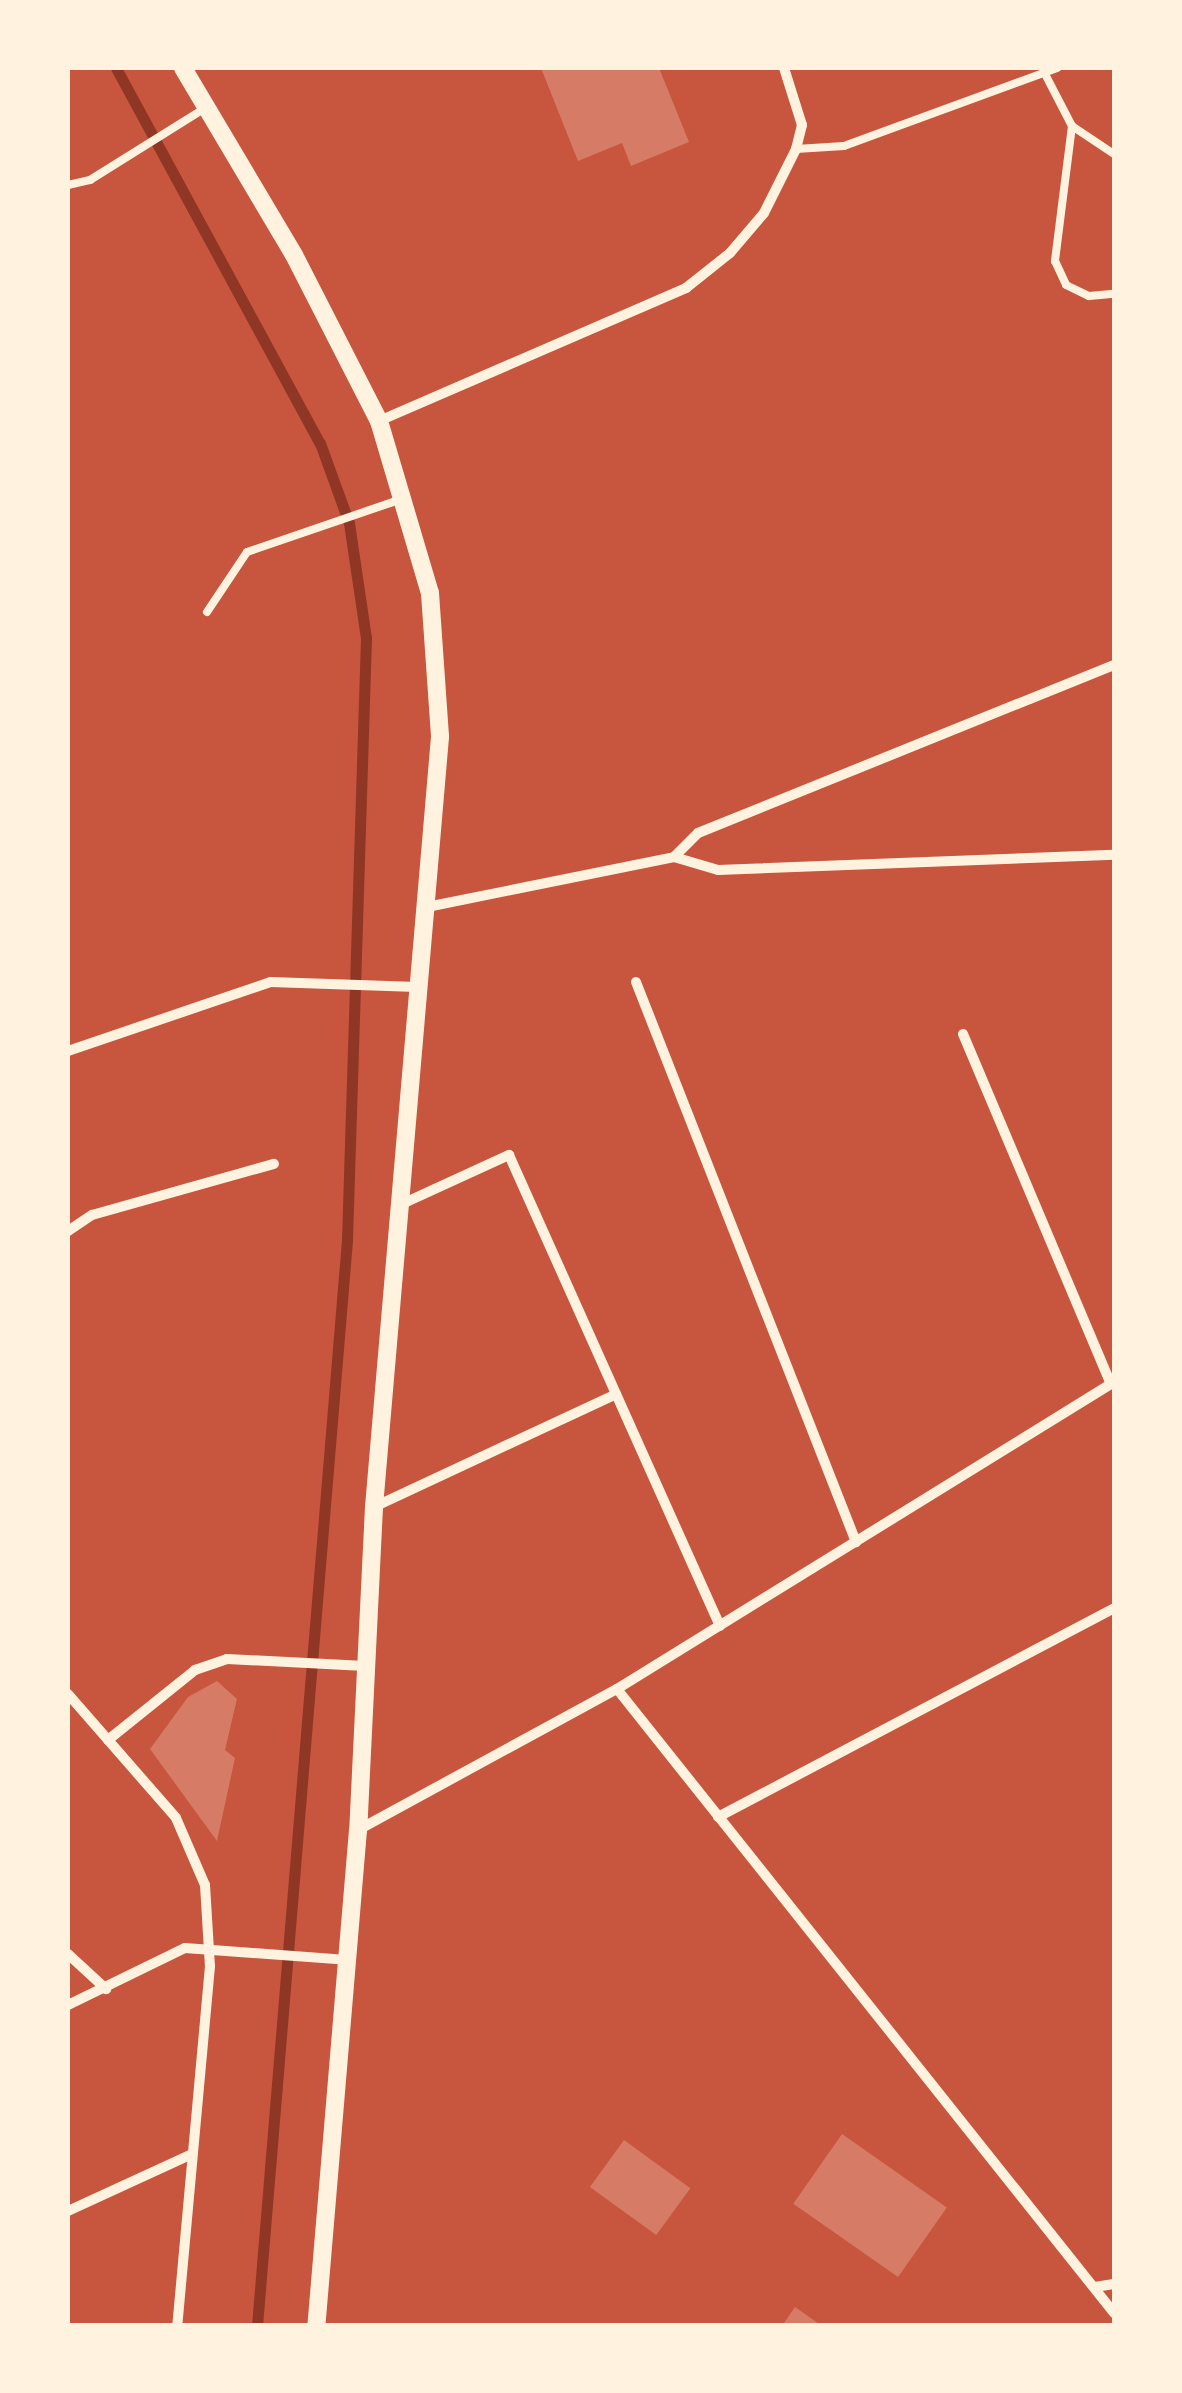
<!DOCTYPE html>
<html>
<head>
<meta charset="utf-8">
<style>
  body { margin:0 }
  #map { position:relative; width:1182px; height:2393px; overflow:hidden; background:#c8553d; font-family:"Open Sans",sans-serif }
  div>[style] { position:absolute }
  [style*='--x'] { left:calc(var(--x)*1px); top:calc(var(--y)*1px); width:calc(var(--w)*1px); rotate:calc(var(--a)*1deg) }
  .stream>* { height:11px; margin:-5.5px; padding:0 5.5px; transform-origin:5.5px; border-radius:5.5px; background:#8f3625 }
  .building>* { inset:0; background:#d67c66; transform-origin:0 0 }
  .service>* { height:8px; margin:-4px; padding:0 4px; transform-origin:4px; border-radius:4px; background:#fff3e0 }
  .minor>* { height:10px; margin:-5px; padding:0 5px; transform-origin:5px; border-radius:5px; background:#fff3e0 }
  .tertiary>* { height:18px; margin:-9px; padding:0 9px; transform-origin:9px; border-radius:9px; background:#fff3e0 }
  span { translate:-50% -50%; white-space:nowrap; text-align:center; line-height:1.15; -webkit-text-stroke:10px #fff3e0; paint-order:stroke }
  .frame { position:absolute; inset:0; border:70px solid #fff3e0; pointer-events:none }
</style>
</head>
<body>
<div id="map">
  <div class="stream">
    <div style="--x:116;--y:68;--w:427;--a:61.5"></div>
    <div style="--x:320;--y:443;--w:85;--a:70.1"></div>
    <div style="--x:349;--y:523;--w:116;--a:81.6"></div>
    <div style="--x:366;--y:638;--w:602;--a:91.81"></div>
    <div style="--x:347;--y:1240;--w:1090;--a:94.74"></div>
  </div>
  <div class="building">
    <div style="clip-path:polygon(541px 68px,659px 68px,689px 142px,631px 166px,622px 143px,578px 161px)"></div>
    <div style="clip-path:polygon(217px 1681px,237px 1699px,225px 1750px,235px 1758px,217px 1841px,150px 1749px,188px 1697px)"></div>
    <div style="left:842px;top:2134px;width:128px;height:85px;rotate:35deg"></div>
    <div style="left:624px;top:2140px;width:82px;height:58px;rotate:36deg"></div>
    <div style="clip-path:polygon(795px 2307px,822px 2326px,782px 2326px)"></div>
  </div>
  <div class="service">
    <div style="--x:1044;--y:72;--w:61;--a:62.6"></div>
    <div style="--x:1072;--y:126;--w:50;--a:33.7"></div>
    <div style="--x:1072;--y:126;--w:136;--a:97.2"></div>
    <div style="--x:1055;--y:261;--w:26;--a:65"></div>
    <div style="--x:1066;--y:285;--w:25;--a:26"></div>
    <div style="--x:1089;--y:296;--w:25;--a:-5"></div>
    <div style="--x:796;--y:149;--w:48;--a:-3.6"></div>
    <div style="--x:844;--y:146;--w:227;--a:-20.1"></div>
    <div style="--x:68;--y:185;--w:23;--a:-13"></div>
    <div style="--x:90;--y:180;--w:138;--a:-32"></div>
    <div style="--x:207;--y:612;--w:72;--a:-56.3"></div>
    <div style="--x:247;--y:552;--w:164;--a:-18.9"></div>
  </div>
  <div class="minor">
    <div style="--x:379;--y:421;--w:335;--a:-23.4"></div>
    <div style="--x:686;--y:288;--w:56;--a:-38.5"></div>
    <div style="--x:730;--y:253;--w:52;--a:-49.6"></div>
    <div style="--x:764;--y:213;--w:72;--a:-63.4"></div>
    <div style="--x:796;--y:149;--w:25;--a:-76"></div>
    <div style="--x:802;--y:125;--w:60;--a:-107.5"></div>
    <div style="--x:674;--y:857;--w:34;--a:-45"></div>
    <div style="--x:698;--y:833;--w:449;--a:-22"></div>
    <div style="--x:427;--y:907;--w:252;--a:-11.4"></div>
    <div style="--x:674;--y:857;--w:46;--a:16.5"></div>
    <div style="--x:718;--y:870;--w:396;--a:-2.2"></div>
    <div style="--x:636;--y:982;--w:602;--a:68.55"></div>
    <div style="--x:963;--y:1034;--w:380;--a:67.1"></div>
    <div style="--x:68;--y:1051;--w:214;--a:-18.8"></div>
    <div style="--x:271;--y:982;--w:146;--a:2"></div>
    <div style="--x:402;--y:1204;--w:118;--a:-24.6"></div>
    <div style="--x:509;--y:1155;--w:516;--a:65.87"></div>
    <div style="--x:68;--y:1231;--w:29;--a:-34"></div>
    <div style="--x:92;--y:1215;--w:189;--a:-15.7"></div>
    <div style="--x:374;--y:1507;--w:267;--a:-25"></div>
    <div style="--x:617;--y:1689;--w:798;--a:51.46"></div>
    <div style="--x:68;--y:1694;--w:164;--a:48.9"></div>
    <div style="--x:176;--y:1818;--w:73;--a:66.6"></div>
    <div style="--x:205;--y:1885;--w:81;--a:86.5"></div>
    <div style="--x:210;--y:1966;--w:362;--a:95.2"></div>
    <div style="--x:108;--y:1740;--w:112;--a:-38.8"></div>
    <div style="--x:195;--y:1670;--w:34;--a:-19"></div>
    <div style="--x:227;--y:1659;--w:138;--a:2.9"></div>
    <div style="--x:718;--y:1817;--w:448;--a:-27.8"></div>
    <div style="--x:358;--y:1830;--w:295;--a:-28.6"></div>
    <div style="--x:617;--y:1689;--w:584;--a:-31.7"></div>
    <div style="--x:68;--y:1954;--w:52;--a:42.6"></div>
    <div style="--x:68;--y:2005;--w:130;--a:-26"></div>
    <div style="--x:185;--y:1948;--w:162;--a:4.2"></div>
    <div style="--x:68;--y:2211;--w:136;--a:-24.7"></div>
    <div style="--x:1095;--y:2287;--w:19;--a:-9"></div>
  </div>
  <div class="tertiary">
    <div style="--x:183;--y:68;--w:217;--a:59.3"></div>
    <div style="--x:294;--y:255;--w:186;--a:62.9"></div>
    <div style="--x:379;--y:421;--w:179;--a:73.5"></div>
    <div style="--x:430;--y:593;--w:144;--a:86"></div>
    <div style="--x:440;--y:737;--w:773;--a:94.9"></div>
    <div style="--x:374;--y:1507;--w:323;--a:92.8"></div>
    <div style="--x:358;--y:1830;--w:498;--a:94.8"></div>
  </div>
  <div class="frame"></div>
</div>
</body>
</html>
